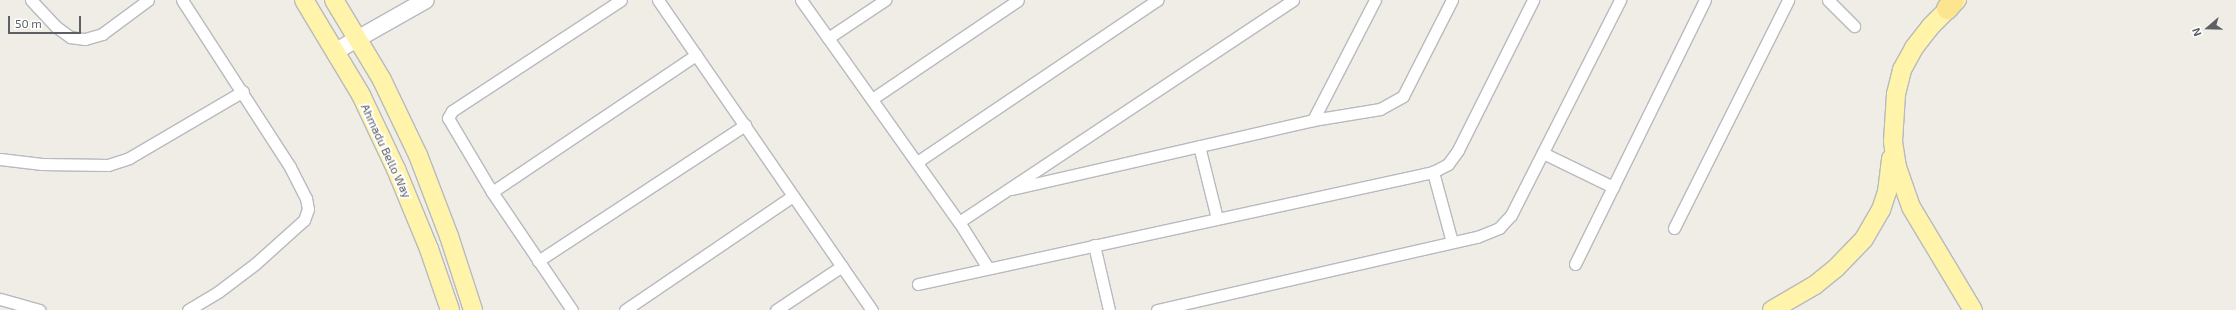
<!DOCTYPE html>
<html>
<head>
<meta charset="utf-8">
<style>
  body { margin:0 }
  #map { position:relative; width:2236px; height:310px; overflow:hidden; background:#efede5; font-family:"Exo 2",sans-serif }
  div>[style] { position:absolute }
  [style*='--x'] { left:calc(var(--x)*1px); top:calc(var(--y)*1px); width:calc(var(--w)*1px); rotate:calc(var(--a)*1deg) }
  .roads { filter:drop-shadow(1px 0 #b7babf) drop-shadow(-1px 0 #b7babf) drop-shadow(0 1px #b7babf) drop-shadow(0 -1px #b7babf) }
  .street>* { height:11px; margin:-5.5px; padding:0 5.5px; transform-origin:5.5px; border-radius:5.5px; background:#fff }
  .secondary>* { height:16px; margin:-8px; padding:0 8px; transform-origin:8px; border-radius:8px; background:#fff }
  .primary>* { height:18px; margin:-9px; padding:0 9px; transform-origin:9px; border-radius:9px; background:#fff4aa }
  .highway>* { height:21px; margin:-10.5px; padding:0 10.5px; transform-origin:10.5px; border-radius:10.5px; background:#fde48e }
  span { translate:-50% -50%; white-space:nowrap; text-align:center; line-height:1.15; -webkit-text-stroke:4px #fff; paint-order:stroke }
  .street-label { font-size:12px; color:#5c6065 }
  .north { position:absolute; left:2188px; top:8px; width:40px; height:40px; -webkit-text-stroke:3px #fff; paint-order:stroke; rotate:250deg; font-size:11px; font-weight:700; line-height:16px; text-align:center; color:#5c6065 }
  .north::after { content:''; display:block; margin:auto; width:14px; height:18px; background:#5c6065; clip-path:polygon(50% 0,100% 100%,50% 72%,0 100%) }
  .scale { position:absolute; left:8px; top:16px; width:73px; height:18px; box-sizing:border-box; border:2px solid #5c6065; border-top:0; padding-left:5px; font-size:12px; line-height:14px; white-space:nowrap; color:#5c6065; -webkit-text-stroke:3px #fff; paint-order:stroke }
</style>
</head>
<body>
<div id="map">
  <div class="roads">
    <div class="street">
      <div style="--x:31;--y:0;--w:35;--a:47"></div>
      <div style="--x:55;--y:26;--w:19;--a:36"></div>
      <div style="--x:70;--y:37;--w:15;--a:8"></div>
      <div style="--x:85;--y:39;--w:18;--a:-16"></div>
      <div style="--x:102;--y:34;--w:57;--a:-36.5"></div>
      <div style="--x:182;--y:0;--w:199;--a:57.1"></div>
      <div style="--x:290;--y:167;--w:35;--a:63"></div>
      <div style="--x:306;--y:198;--w:11;--a:80"></div>
      <div style="--x:308;--y:209;--w:12;--a:110"></div>
      <div style="--x:304;--y:220;--w:66;--a:138.1"></div>
      <div style="--x:255;--y:264;--w:46;--a:142.9"></div>
      <div style="--x:218;--y:292;--w:35;--a:149"></div>
      <div style="--x:658;--y:0;--w:377;--a:55.4"></div>
      <div style="--x:801;--y:0;--w:272;--a:54.6"></div>
      <div style="--x:959;--y:222;--w:54;--a:57.8"></div>
      <div style="--x:1828;--y:0;--w:37;--a:45"></div>
      <div style="--x:828;--y:38;--w:69;--a:-33.7"></div>
      <div style="--x:872;--y:99;--w:176;--a:-34.1"></div>
      <div style="--x:1313;--y:120;--w:135;--a:-62.7"></div>
      <div style="--x:1199;--y:146;--w:74;--a:76"></div>
      <div style="--x:1543;--y:153;--w:78;--a:25.9"></div>
      <div style="--x:0;--y:159;--w:42;--a:6.8"></div>
      <div style="--x:42;--y:164;--w:66;--a:0.9"></div>
      <div style="--x:108;--y:165;--w:22;--a:-18"></div>
      <div style="--x:129;--y:158;--w:132;--a:-30.4"></div>
      <div style="--x:917;--y:162;--w:290;--a:-34"></div>
      <div style="--x:1012;--y:189;--w:309;--a:-12.9"></div>
      <div style="--x:1313;--y:120;--w:68;--a:-9.3"></div>
      <div style="--x:1380;--y:109;--w:26;--a:-29"></div>
      <div style="--x:1403;--y:96;--w:108;--a:-63"></div>
      <div style="--x:492;--y:192;--w:246;--a:-33.9"></div>
      <div style="--x:959;--y:222;--w:401;--a:-33.6"></div>
      <div style="--x:1674;--y:228;--w:255;--a:-63.4"></div>
      <div style="--x:1452;--y:242;--w:73;--a:-105.2"></div>
      <div style="--x:1433;--y:172;--w:17;--a:-28"></div>
      <div style="--x:1448;--y:164;--w:17;--a:-54"></div>
      <div style="--x:1458;--y:150;--w:168;--a:-63.4"></div>
      <div style="--x:1094;--y:245;--w:67;--a:77"></div>
      <div style="--x:538;--y:261;--w:248;--a:-33.3"></div>
      <div style="--x:1575;--y:264;--w:294;--a:-63.8"></div>
      <div style="--x:918;--y:284;--w:527;--a:-12.27"></div>
      <div style="--x:0;--y:299;--w:41;--a:15.8"></div>
      <div style="--x:572;--y:310;--w:143;--a:-124.1"></div>
      <div style="--x:492;--y:192;--w:86;--a:-120.7"></div>
      <div style="--x:448;--y:118;--w:8;--a:-60"></div>
      <div style="--x:452;--y:111;--w:202;--a:-33.3"></div>
      <div style="--x:625;--y:310;--w:203;--a:-34.2"></div>
      <div style="--x:776;--y:310;--w:79;--a:-33.7"></div>
      <div style="--x:1157;--y:310;--w:328;--a:-12.9"></div>
      <div style="--x:1477;--y:237;--w:24;--a:-22"></div>
      <div style="--x:1499;--y:228;--w:18;--a:-47"></div>
      <div style="--x:1511;--y:215;--w:241;--a:-63.1"></div>
    </div>
    <div class="secondary">
      <div style="--x:336;--y:51;--w:103;--a:-29.5"></div>
    </div>
    <div class="primary">
      <div style="--x:304;--y:0;--w:111;--a:59"></div>
      <div style="--x:361;--y:95;--w:82;--a:64.7"></div>
      <div style="--x:396;--y:169;--w:87;--a:67.6"></div>
      <div style="--x:429;--y:249;--w:65;--a:71"></div>
      <div style="--x:334;--y:0;--w:93;--a:59"></div>
      <div style="--x:382;--y:80;--w:83;--a:64.4"></div>
      <div style="--x:418;--y:155;--w:87;--a:69.1"></div>
      <div style="--x:449;--y:236;--w:78;--a:72"></div>
      <div style="--x:1957;--y:0;--w:37;--a:135"></div>
      <div style="--x:1931;--y:26;--w:28;--a:128"></div>
      <div style="--x:1914;--y:48;--w:25;--a:119"></div>
      <div style="--x:1902;--y:70;--w:25;--a:104"></div>
      <div style="--x:1896;--y:94;--w:48;--a:93.6"></div>
      <div style="--x:1893;--y:142;--w:25;--a:81"></div>
      <div style="--x:1897;--y:167;--w:42;--a:70.7"></div>
      <div style="--x:1911;--y:207;--w:120;--a:59"></div>
      <div style="--x:1772;--y:310;--w:50;--a:-30.2"></div>
      <div style="--x:1815;--y:285;--w:27;--a:-39"></div>
      <div style="--x:1836;--y:268;--w:40;--a:-46"></div>
      <div style="--x:1864;--y:239;--w:34;--a:-60"></div>
      <div style="--x:1881;--y:210;--w:19;--a:-72"></div>
      <div style="--x:1887;--y:192;--w:34;--a:-83"></div>
    </div>
    <div class="highway">
      <div style="--x:1947;--y:8;--w:10;--a:-53"></div>
    </div>
  </div>
  <div class="street-label">
    <span style="left:386px;top:151px;rotate:65deg">Ahmadu Bello Way</span>
  </div>
  <div class="north">N</div>
  <div class="scale">50 m</div>
</div>
</body>
</html>
